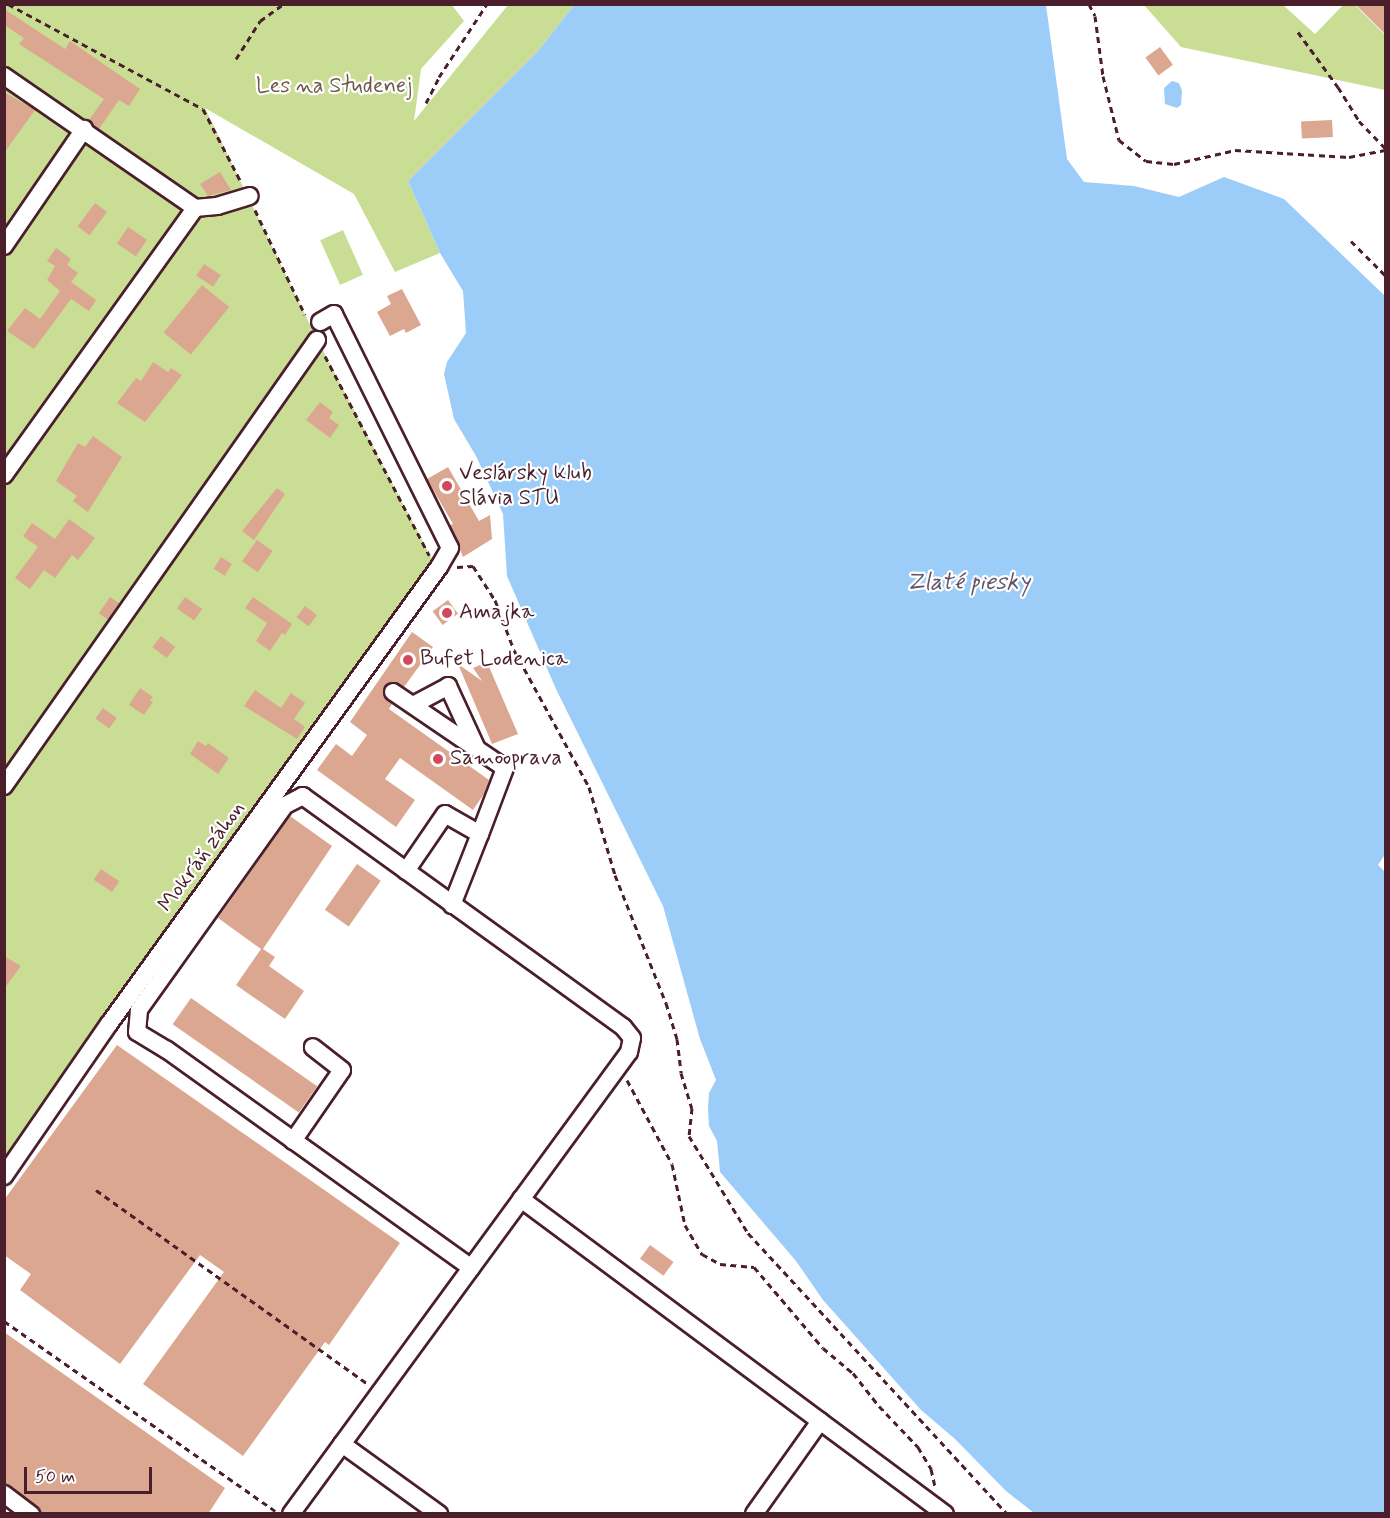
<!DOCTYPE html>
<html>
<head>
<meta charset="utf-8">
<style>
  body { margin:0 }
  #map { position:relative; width:1390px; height:1518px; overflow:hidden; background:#fff; font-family:Mynerve,sans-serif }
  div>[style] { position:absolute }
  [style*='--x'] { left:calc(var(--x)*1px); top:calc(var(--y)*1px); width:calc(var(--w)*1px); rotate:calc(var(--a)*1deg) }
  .green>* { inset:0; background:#c9de94; transform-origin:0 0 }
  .water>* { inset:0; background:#9ccdf8 }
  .building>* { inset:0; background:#dba790; transform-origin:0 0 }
  .path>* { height:3px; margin-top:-1.5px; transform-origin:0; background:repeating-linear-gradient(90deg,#4a1f2b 0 6px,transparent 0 10.5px) }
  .roads { filter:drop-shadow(2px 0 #4a1f2b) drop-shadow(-2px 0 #4a1f2b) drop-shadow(0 2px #4a1f2b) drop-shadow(0 -2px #4a1f2b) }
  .minor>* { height:16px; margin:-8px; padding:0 8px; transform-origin:8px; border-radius:8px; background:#fff }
  .dots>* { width:16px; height:16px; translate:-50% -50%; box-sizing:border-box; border:3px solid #fff; border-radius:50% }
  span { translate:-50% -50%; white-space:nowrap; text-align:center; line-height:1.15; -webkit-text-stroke:4.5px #fff; paint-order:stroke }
  .park-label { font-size:22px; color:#70584a }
  .poi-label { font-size:22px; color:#4a1f2b }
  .left { translate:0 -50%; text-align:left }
  .street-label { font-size:22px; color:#4a1f2b }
  .water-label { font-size:24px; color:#635368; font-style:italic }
  .frame { position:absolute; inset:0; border:6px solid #4a1f2b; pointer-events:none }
  .scale { position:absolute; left:24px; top:1467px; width:128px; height:27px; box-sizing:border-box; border:3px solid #4a1f2b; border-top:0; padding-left:8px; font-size:18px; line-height:21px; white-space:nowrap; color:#4a1f2b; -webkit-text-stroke:4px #fff; paint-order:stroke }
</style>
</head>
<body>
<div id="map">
  <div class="green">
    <div style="clip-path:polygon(5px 5px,452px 5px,464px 21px,421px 69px,414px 121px,508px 5px,574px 5px,539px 50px,408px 181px,440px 253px,395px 272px,354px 194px,205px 108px,317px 339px,432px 559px,421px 601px,5px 1190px)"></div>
    <div style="clip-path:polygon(1144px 5px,1283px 5px,1315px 34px,1343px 5px,1355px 5px,1385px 35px,1385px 90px,1181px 47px)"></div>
    <div style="left:343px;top:230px;width:49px;height:25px;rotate:66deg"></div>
  </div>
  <div class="water">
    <div style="clip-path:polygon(574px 5px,1046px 5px,1067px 159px,1084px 182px,1134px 186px,1179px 197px,1224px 177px,1284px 199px,1385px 296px,1386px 853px,1378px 865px,1386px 873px,1385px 1513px,1034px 1513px,1006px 1491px,955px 1439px,921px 1410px,823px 1300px,796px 1261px,720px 1172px,717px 1141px,709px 1126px,708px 1108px,709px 1093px,716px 1080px,700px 1039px,663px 906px,556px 689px,507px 576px,503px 514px,476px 456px,454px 419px,444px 374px,447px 362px,466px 333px,463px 291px,440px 253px,408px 181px,539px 50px)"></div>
    <div style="clip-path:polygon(1172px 81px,1179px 83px,1182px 91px,1181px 105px,1177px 108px,1165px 104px,1164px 88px)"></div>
  </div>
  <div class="building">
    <div style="clip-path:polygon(1355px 4px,1386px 4px,1386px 35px)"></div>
    <div style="clip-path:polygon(4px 9px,65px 49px,70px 41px,140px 89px,129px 106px,119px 100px,99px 129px,94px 125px,89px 120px,104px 99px,19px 44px,24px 38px,4px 25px)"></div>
    <div style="left:1160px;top:47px;width:22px;height:18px;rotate:54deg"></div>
    <div style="clip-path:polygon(4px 92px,35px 110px,4px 153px)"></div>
    <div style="left:1332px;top:120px;width:17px;height:31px;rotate:87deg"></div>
    <div style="clip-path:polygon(220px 172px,231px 190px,208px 196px,200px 184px)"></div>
    <div style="left:95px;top:203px;width:15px;height:29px;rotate:37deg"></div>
    <div style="left:128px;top:227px;width:23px;height:20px;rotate:34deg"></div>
    <div style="clip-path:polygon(56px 248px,71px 259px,67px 265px,78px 273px,71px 282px,96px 300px,89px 311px,71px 299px,34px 349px,7px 331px,25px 308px,40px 319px,60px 291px,47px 280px,55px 266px,47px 261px)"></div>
    <div style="left:204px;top:264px;width:20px;height:14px;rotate:33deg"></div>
    <div style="left:202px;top:285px;width:35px;height:61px;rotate:39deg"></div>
    <div style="clip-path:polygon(402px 289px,421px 325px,406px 333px,404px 329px,390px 336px,377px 312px,391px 304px,387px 296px)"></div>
    <div style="clip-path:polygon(153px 362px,168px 372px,171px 368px,182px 375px,145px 422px,117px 403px,136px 378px,141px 381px)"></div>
    <div style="clip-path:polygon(320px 402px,333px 412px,329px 418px,339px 425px,330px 438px,306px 420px)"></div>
    <div style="clip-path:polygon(93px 436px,122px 457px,88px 512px,73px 501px,77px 496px,56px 481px,78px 443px,85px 447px)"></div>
    <div style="clip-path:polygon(448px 467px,479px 521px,490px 515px,492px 539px,463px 557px,450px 525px,453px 524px,427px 479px)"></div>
    <div style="clip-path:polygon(277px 488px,285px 494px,254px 540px,242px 531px)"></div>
    <div style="clip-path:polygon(69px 519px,95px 538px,78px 560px,72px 555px,55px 578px,44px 570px,30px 589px,15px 578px,38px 547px,23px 536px,32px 523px,55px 539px)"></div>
    <div style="left:257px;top:540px;width:19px;height:26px;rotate:35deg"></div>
    <div style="left:221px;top:557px;width:13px;height:14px;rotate:32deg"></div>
    <div style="left:110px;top:597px;width:11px;height:20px;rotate:34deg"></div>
    <div style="left:185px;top:597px;width:21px;height:14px;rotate:35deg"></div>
    <div style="clip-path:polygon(253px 597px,292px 624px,285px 635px,282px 633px,270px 651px,256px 641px,267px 623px,245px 608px)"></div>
    <div style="left:448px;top:600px;width:17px;height:19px;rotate:54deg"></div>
    <div style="left:305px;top:606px;width:15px;height:14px;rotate:37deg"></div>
    <div style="clip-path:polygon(412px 632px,433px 647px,404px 687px,393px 682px,385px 686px,383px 696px,392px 704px,389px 709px,489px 780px,484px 794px,473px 810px,400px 758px,385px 779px,415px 800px,396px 827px,317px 770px,336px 744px,352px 756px,367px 735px,350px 722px)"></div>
    <div style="left:161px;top:636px;width:18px;height:14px;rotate:38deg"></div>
    <div style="clip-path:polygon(487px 662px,518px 734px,492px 744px,458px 664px,482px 681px,473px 668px)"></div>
    <div style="clip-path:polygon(140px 688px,153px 697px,150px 700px,153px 702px,144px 715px,129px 705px)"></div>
    <div style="clip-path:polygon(255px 690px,281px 708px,291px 693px,305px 703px,294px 719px,305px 727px,297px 739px,244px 706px)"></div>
    <div style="left:103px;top:708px;width:17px;height:13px;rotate:36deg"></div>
    <div style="clip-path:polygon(198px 741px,206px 746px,208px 743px,229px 758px,218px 774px,190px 754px)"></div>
    <div style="clip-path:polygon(290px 816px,332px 846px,263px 949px,275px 957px,269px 966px,304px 991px,285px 1019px,236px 985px,261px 949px,218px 918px)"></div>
    <div style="left:357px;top:864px;width:29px;height:56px;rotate:35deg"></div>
    <div style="left:101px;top:869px;width:22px;height:13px;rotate:34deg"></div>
    <div style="clip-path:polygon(4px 956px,21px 966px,4px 989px)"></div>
    <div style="left:191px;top:998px;width:154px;height:32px;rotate:35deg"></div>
    <div style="clip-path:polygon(117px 1045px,400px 1243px,329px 1345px,325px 1342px,243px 1456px,143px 1384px,224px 1272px,200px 1255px,120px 1364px,20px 1290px,31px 1274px,4px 1255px,4px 1200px)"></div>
    <div style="left:650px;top:1245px;width:29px;height:17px;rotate:36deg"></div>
    <div style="clip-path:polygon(4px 1332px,225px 1488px,208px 1514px,41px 1514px,37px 1506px,4px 1484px)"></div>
  </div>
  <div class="path">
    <div style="--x:8;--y:4;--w:221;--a:28.3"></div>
    <div style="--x:203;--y:109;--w:82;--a:62.5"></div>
    <div style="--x:1089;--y:4;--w:13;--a:63"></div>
    <div style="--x:1095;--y:16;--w:61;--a:82.4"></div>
    <div style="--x:1103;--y:76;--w:66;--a:76"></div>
    <div style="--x:1119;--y:140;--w:34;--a:38"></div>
    <div style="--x:1146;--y:161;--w:28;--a:6"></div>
    <div style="--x:1174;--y:164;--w:63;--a:-12.9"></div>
    <div style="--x:1235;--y:150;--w:114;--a:3.5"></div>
    <div style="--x:1349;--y:157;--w:38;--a:-11"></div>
    <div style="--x:1298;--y:32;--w:68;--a:54"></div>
    <div style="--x:1338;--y:87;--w:40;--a:58"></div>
    <div style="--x:1359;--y:121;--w:39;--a:46"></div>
    <div style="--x:236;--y:59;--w:45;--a:-57.7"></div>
    <div style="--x:260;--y:21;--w:29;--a:-36"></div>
    <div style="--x:426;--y:103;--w:29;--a:-63"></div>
    <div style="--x:439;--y:77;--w:87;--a:-56.7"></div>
    <div style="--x:255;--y:210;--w:116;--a:64.5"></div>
    <div style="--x:1351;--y:241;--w:49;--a:45"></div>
    <div style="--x:325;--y:356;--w:225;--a:62.4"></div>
    <div style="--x:457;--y:567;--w:16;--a:-4"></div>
    <div style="--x:473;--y:566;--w:40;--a:57.1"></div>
    <div style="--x:495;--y:600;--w:53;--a:69.2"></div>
    <div style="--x:514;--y:650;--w:156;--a:61.3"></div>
    <div style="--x:589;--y:787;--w:92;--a:73.5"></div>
    <div style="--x:615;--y:875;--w:138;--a:68.3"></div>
    <div style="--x:666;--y:1003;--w:38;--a:73"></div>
    <div style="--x:677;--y:1039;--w:34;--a:83"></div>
    <div style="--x:681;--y:1073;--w:37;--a:73"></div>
    <div style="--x:692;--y:1108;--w:28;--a:96"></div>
    <div style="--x:689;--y:1136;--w:114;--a:58.7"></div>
    <div style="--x:748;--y:1233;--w:382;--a:47.3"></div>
    <div style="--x:627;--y:1080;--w:95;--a:61.8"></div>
    <div style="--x:672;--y:1164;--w:62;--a:78"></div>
    <div style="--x:685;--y:1225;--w:34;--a:60"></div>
    <div style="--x:702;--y:1254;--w:21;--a:29"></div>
    <div style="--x:720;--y:1264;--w:34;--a:5"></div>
    <div style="--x:754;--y:1267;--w:106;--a:49.6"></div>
    <div style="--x:823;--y:1348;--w:39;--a:40"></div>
    <div style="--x:853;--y:1373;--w:42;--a:51.8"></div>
    <div style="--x:879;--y:1406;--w:57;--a:46.4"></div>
    <div style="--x:918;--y:1447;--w:26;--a:59"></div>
    <div style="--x:931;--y:1469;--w:18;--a:77"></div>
    <div style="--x:96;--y:1190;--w:334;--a:35.5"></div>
    <div style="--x:4;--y:1321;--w:331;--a:35"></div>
  </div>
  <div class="roads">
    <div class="minor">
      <div style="--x:4;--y:76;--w:232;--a:34.6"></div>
      <div style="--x:195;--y:208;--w:22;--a:-5"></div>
      <div style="--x:217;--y:206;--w:34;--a:-17"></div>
      <div style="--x:4;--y:246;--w:142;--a:-55.6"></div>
      <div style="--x:4;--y:475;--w:328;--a:-54.4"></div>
      <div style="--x:393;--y:692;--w:135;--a:34.2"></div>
      <div style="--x:505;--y:768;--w:71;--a:110.7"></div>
      <div style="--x:480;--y:834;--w:40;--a:-150.3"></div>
      <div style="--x:445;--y:814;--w:69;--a:124.4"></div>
      <div style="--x:413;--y:705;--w:40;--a:-28"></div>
      <div style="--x:448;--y:686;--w:67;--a:65.3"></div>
      <div style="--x:4;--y:786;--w:545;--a:-54.94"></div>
      <div style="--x:452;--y:905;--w:76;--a:-68.5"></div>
      <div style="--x:293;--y:1141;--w:86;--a:-55.4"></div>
      <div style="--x:342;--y:1070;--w:37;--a:-142"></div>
      <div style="--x:4;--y:1176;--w:185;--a:-55.4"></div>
      <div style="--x:109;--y:1024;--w:564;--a:-54.17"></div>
      <div style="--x:439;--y:567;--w:22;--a:-60"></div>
      <div style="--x:450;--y:548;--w:261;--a:-116.4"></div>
      <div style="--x:334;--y:314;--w:16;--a:150"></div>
      <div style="--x:521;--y:1199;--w:528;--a:36.61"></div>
      <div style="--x:342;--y:1444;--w:120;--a:35.8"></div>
      <div style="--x:4;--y:1494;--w:34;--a:37"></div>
      <div style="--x:291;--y:1514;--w:572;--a:-53.81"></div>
      <div style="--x:629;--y:1052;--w:14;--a:-78"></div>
      <div style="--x:632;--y:1038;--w:14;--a:-129"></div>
      <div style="--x:623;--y:1027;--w:395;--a:-144.2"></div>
      <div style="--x:303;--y:796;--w:20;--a:153"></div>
      <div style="--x:285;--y:805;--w:252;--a:125.5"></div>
      <div style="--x:139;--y:1010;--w:22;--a:95"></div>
      <div style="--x:137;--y:1032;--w:35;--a:31"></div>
      <div style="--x:167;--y:1050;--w:374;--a:35.6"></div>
      <div style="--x:754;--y:1514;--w:114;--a:-54.6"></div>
    </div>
  </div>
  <div class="dots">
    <div style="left:447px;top:486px;background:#d1495b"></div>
    <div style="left:447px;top:613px;background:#d1495b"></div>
    <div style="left:408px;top:660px;background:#d1495b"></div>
    <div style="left:438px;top:759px;background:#d1495b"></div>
  </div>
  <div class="park-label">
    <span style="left:334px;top:87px">Les na Studenej</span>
  </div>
  <div class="poi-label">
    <span class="left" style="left:459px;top:486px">Veslársky klub<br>Slávia STU</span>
    <span class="left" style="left:459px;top:613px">Amajka</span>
    <span class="left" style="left:420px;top:660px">Bufet Lodenica</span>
    <span class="left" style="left:450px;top:759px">Samooprava</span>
  </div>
  <div class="street-label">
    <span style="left:202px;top:857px;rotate:-54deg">Mokráň záhon</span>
  </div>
  <div class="water-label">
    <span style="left:968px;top:583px">Zlaté piesky</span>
  </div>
  <div class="frame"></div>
  <div class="scale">50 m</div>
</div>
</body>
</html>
